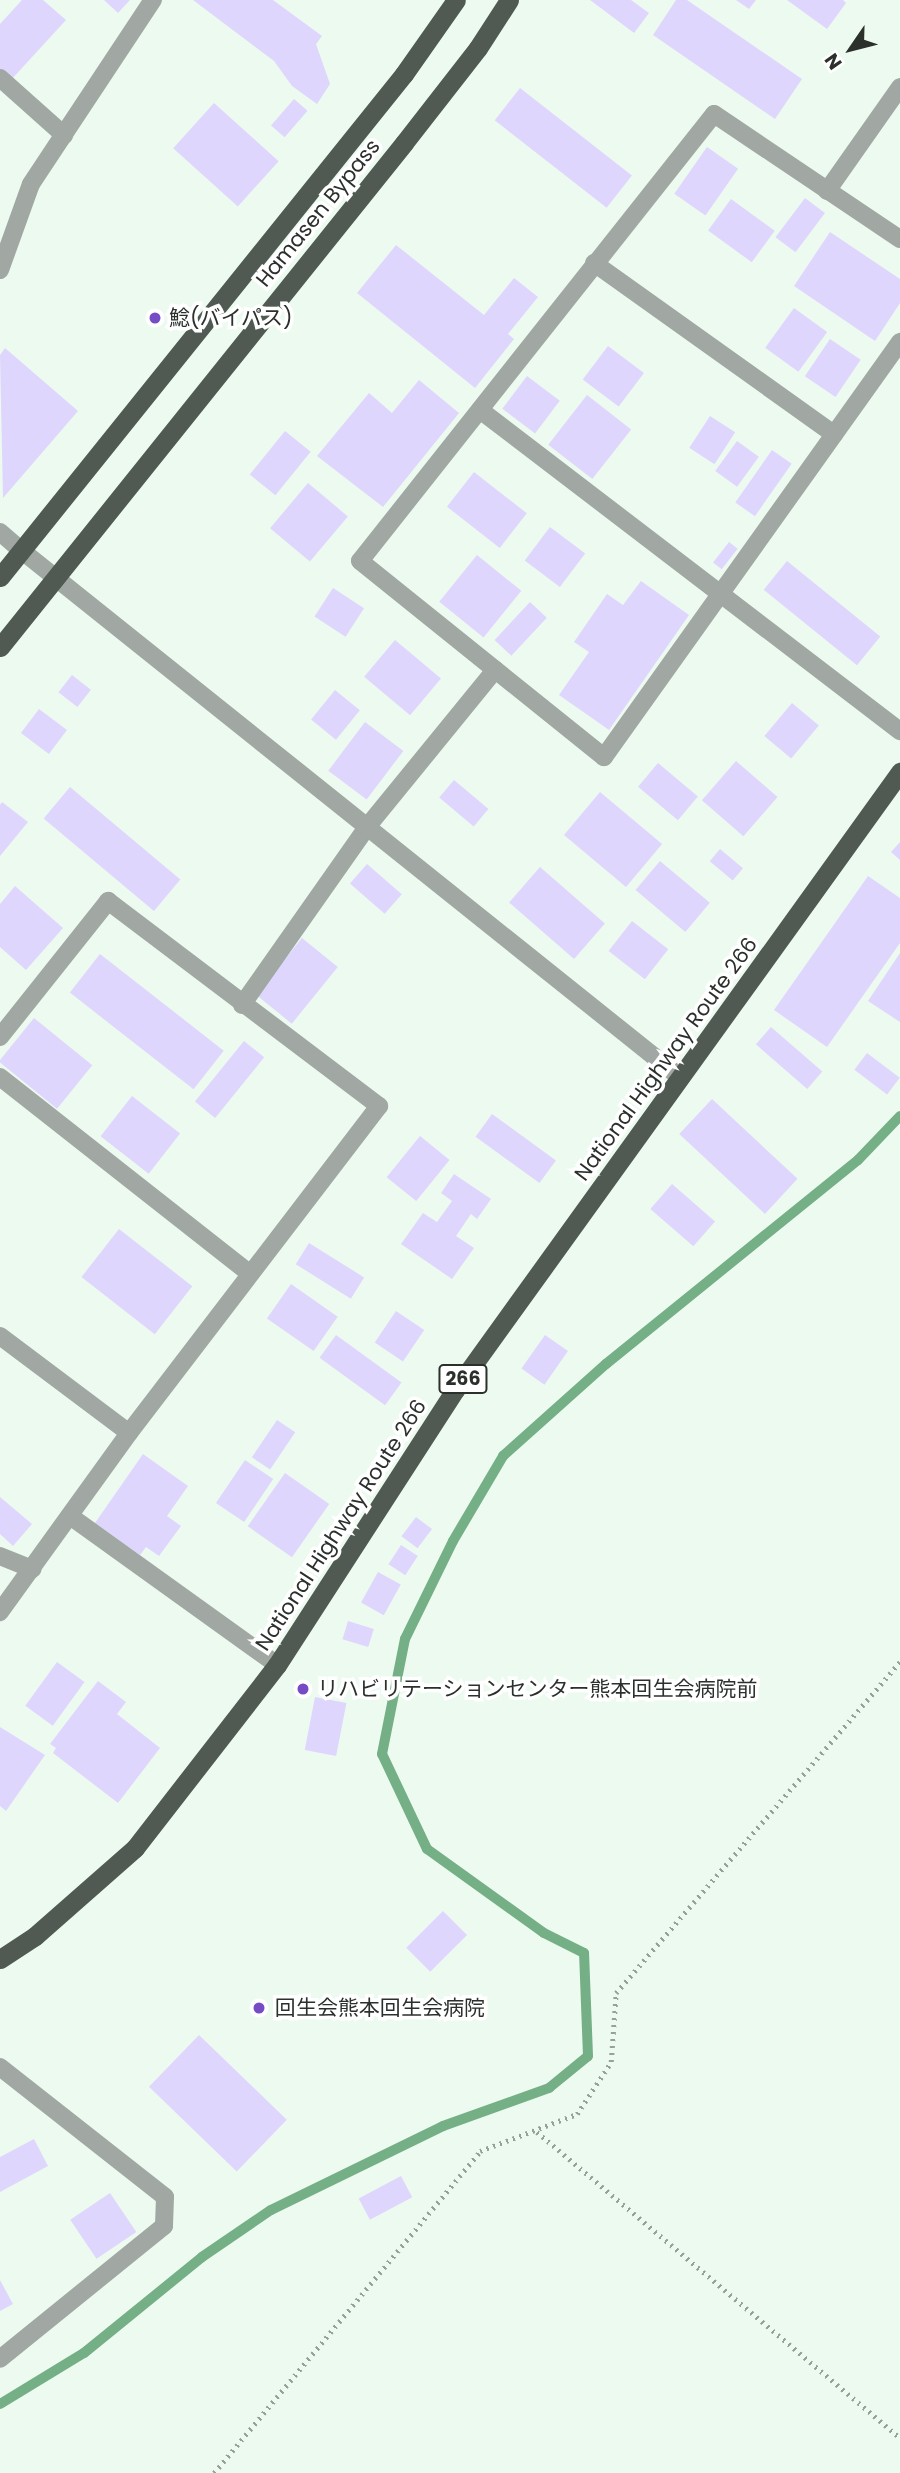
<!DOCTYPE html>
<html>
<head>
<meta charset="utf-8">
<style>
  body { margin:0 }
  #map { position:relative; width:900px; height:2473px; overflow:hidden; background:#edfaf0; font-family:Poppins,"Noto Sans JP",sans-serif }
  div>[style] { position:absolute }
  [style*='--x'] { left:calc(var(--x)*1px); top:calc(var(--y)*1px); width:calc(var(--w)*1px); rotate:calc(var(--a)*1deg) }
  .stream>* { height:10px; margin:-5px; padding:0 5px; transform-origin:5px; border-radius:5px; background:#74af85 }
  .building>* { inset:0; background:#dfd6fd; transform-origin:0 0 }
  .path>* { height:4.5px; margin-top:-2.25px; transform-origin:0; background:repeating-linear-gradient(90deg,#97a19a 0 2px,transparent 0 7px) }
  .minor>* { height:18px; margin:-9px; padding:0 9px; transform-origin:9px; border-radius:9px; background:#a1a7a2 }
  .tertiary>* { height:18px; margin:-9px; padding:0 9px; transform-origin:9px; border-radius:9px; background:#a1a7a2 }
  .trunk>* { height:19px; margin:-9.5px; padding:0 9.5px; transform-origin:9.5px; border-radius:9.5px; background:#505a52 }
  .dots>* { width:19px; height:19px; translate:-50% -50%; box-sizing:border-box; border:4px solid #fff; border-radius:50% }
  span { translate:-50% -50%; white-space:nowrap; text-align:center; line-height:1.15; -webkit-text-stroke:7px #fff; paint-order:stroke }
  .shield-label span { padding:2px 5px; background:#fff; border:2px solid; border-radius:5px; -webkit-text-stroke-width:0 }
  .shield-label { font-size:19px; color:#2b302c; font-weight:700 }
  .street-label { font-size:21px; color:#2b302c }
  .poi-label { font-size:21px; color:#2b302c }
  .left { translate:0 -50%; text-align:left }
  .north { position:absolute; left:816px; top:14px; width:70px; height:70px; -webkit-text-stroke:5px #fff; paint-order:stroke; rotate:235deg; font-size:19px; font-weight:700; line-height:28px; text-align:center; color:#2b302c }
  .north::after { content:''; display:block; margin:auto; width:24px; height:32px; background:#2b302c; clip-path:polygon(50% 0,100% 100%,50% 72%,0 100%) }
</style>
</head>
<body>
<div id="map">
  <div class="stream">
    <div style="--x:0;--y:2404;--w:98;--a:-31.3"></div>
    <div style="--x:84;--y:2353;--w:152;--a:-39.1"></div>
    <div style="--x:202;--y:2257;--w:83;--a:-34.3"></div>
    <div style="--x:271;--y:2210;--w:191;--a:-26"></div>
    <div style="--x:443;--y:2126;--w:113;--a:-19.7"></div>
    <div style="--x:549;--y:2088;--w:50;--a:-39.4"></div>
    <div style="--x:588;--y:2056;--w:103;--a:-92.2"></div>
    <div style="--x:584;--y:1953;--w:45;--a:-153.4"></div>
    <div style="--x:544;--y:1933;--w:144;--a:-144.3"></div>
    <div style="--x:427;--y:1849;--w:105;--a:-115.3"></div>
    <div style="--x:382;--y:1754;--w:117;--a:-78.7"></div>
    <div style="--x:405;--y:1639;--w:109;--a:-63.9"></div>
    <div style="--x:453;--y:1541;--w:99;--a:-59.5"></div>
    <div style="--x:503;--y:1456;--w:138;--a:-41.8"></div>
    <div style="--x:606;--y:1364;--w:324;--a:-39"></div>
    <div style="--x:858;--y:1160;--w:61;--a:-46.3"></div>
  </div>
  <div class="building">
    <div style="clip-path:polygon(22px 0,43px 0,66px 20px,11px 80px,0 70px,0 24px)"></div>
    <div style="clip-path:polygon(104px 0,130px 0,118px 13px)"></div>
    <div style="clip-path:polygon(193px 0,273px 0,322px 36px,316px 44px,330px 84px,317px 104px,292px 86px,274px 61px)"></div>
    <div style="clip-path:polygon(590px 0,631px 0,649px 13px,634px 33px)"></div>
    <div style="clip-path:polygon(676px 0,687px 0,802px 79px,775px 119px,653px 35px)"></div>
    <div style="clip-path:polygon(736px 0,756px 0,749px 9px)"></div>
    <div style="clip-path:polygon(787px 0,843px 0,846px 3px,827px 29px)"></div>
    <div style="left:520px;top:88px;width:142px;height:41px;rotate:38deg"></div>
    <div style="left:294px;top:99px;width:18px;height:35px;rotate:41deg"></div>
    <div style="left:214px;top:103px;width:87px;height:61px;rotate:42deg"></div>
    <div style="left:707px;top:147px;width:38px;height:57px;rotate:35deg"></div>
    <div style="left:805px;top:198px;width:25px;height:49px;rotate:37deg"></div>
    <div style="left:731px;top:199px;width:54px;height:39px;rotate:36deg"></div>
    <div style="clip-path:polygon(830px 232px,900px 279px,900px 303px,875px 341px,794px 286px)"></div>
    <div style="clip-path:polygon(396px 245px,484px 315px,514px 278px,538px 297px,508px 334px,514px 339px,475px 388px,357px 293px)"></div>
    <div style="left:794px;top:308px;width:41px;height:49px;rotate:36deg"></div>
    <div style="left:830px;top:339px;width:37px;height:45px;rotate:34deg"></div>
    <div style="left:608px;top:346px;width:45px;height:42px;rotate:37deg"></div>
    <div style="clip-path:polygon(5px 348px,78px 411px,3px 498px,0 355px)"></div>
    <div style="left:527px;top:376px;width:41px;height:41px;rotate:37deg"></div>
    <div style="clip-path:polygon(419px 380px,459px 413px,383px 507px,317px 456px,369px 393px,392px 413px)"></div>
    <div style="left:587px;top:395px;width:56px;height:63px;rotate:38deg"></div>
    <div style="left:710px;top:416px;width:30px;height:38px;rotate:33deg"></div>
    <div style="left:285px;top:431px;width:33px;height:56px;rotate:39deg"></div>
    <div style="left:737px;top:441px;width:27px;height:37px;rotate:36deg"></div>
    <div style="left:772px;top:450px;width:24px;height:64px;rotate:35deg"></div>
    <div style="left:474px;top:472px;width:67px;height:44px;rotate:38deg"></div>
    <div style="left:308px;top:483px;width:52px;height:59px;rotate:40deg"></div>
    <div style="left:550px;top:527px;width:44px;height:42px;rotate:37deg"></div>
    <div style="left:729px;top:542px;width:11px;height:26px;rotate:38deg"></div>
    <div style="left:477px;top:555px;width:57px;height:60px;rotate:39deg"></div>
    <div style="left:787px;top:561px;width:120px;height:37px;rotate:39deg"></div>
    <div style="clip-path:polygon(641px 581px,689px 615px,609px 730px,559px 695px,589px 652px,574px 642px,607px 594px,623px 605px)"></div>
    <div style="left:333px;top:588px;width:37px;height:34px;rotate:33deg"></div>
    <div style="left:530px;top:602px;width:23px;height:52px;rotate:43deg"></div>
    <div style="left:395px;top:640px;width:60px;height:48px;rotate:40deg"></div>
    <div style="left:72px;top:675px;width:24px;height:22px;rotate:38deg"></div>
    <div style="left:335px;top:690px;width:32px;height:38px;rotate:39deg"></div>
    <div style="left:792px;top:703px;width:35px;height:43px;rotate:40deg"></div>
    <div style="left:39px;top:709px;width:35px;height:30px;rotate:37deg"></div>
    <div style="left:365px;top:722px;width:48px;height:61px;rotate:37deg"></div>
    <div style="left:736px;top:761px;width:55px;height:52px;rotate:41deg"></div>
    <div style="left:658px;top:763px;width:52px;height:31px;rotate:40deg"></div>
    <div style="left:454px;top:780px;width:45px;height:23px;rotate:40deg"></div>
    <div style="left:70px;top:787px;width:144px;height:41px;rotate:40deg"></div>
    <div style="left:600px;top:792px;width:81px;height:56px;rotate:40deg"></div>
    <div style="clip-path:polygon(2px 802px,28px 822px,0 856px,0 805px)"></div>
    <div style="clip-path:polygon(900px 842px,900px 860px,891px 852px)"></div>
    <div style="left:720px;top:849px;width:30px;height:16px;rotate:40deg"></div>
    <div style="left:660px;top:861px;width:65px;height:38px;rotate:40deg"></div>
    <div style="left:367px;top:864px;width:46px;height:26px;rotate:41deg"></div>
    <div style="left:540px;top:867px;width:86px;height:47px;rotate:41deg"></div>
    <div style="clip-path:polygon(868px 876px,900px 898px,900px 943px,827px 1047px,774px 1010px)"></div>
    <div style="clip-path:polygon(15px 886px,63px 928px,26px 970px,0 947px,0 904px)"></div>
    <div style="left:632px;top:921px;width:46px;height:38px;rotate:38deg"></div>
    <div style="left:302px;top:938px;width:46px;height:73px;rotate:39deg"></div>
    <div style="clip-path:polygon(900px 953px,900px 1022px,868px 1001px)"></div>
    <div style="left:100px;top:954px;width:157px;height:49px;rotate:38deg"></div>
    <div style="left:34px;top:1018px;width:75px;height:56px;rotate:39deg"></div>
    <div style="left:771px;top:1027px;width:68px;height:23px;rotate:41deg"></div>
    <div style="left:244px;top:1041px;width:26px;height:78px;rotate:39deg"></div>
    <div style="left:867px;top:1053px;width:41px;height:21px;rotate:37deg"></div>
    <div style="left:132px;top:1096px;width:61px;height:51px;rotate:38deg"></div>
    <div style="left:712px;top:1099px;width:117px;height:48px;rotate:43deg"></div>
    <div style="left:492px;top:1114px;width:79px;height:28px;rotate:36deg"></div>
    <div style="left:420px;top:1136px;width:38px;height:53px;rotate:39deg"></div>
    <div style="clip-path:polygon(454px 1174px,491px 1199px,477px 1219px,471px 1214px,456px 1236px,474px 1248px,452px 1279px,401px 1244px,423px 1213px,437px 1222px,452px 1201px,441px 1193px)"></div>
    <div style="left:672px;top:1184px;width:57px;height:33px;rotate:41deg"></div>
    <div style="left:119px;top:1229px;width:93px;height:61px;rotate:38deg"></div>
    <div style="left:309px;top:1243px;width:65px;height:25px;rotate:32deg"></div>
    <div style="left:291px;top:1284px;width:57px;height:42px;rotate:35deg"></div>
    <div style="left:396px;top:1311px;width:34px;height:38px;rotate:34deg"></div>
    <div style="left:336px;top:1335px;width:81px;height:28px;rotate:36deg"></div>
    <div style="left:545px;top:1335px;width:28px;height:41px;rotate:35deg"></div>
    <div style="left:277px;top:1420px;width:22px;height:45px;rotate:34deg"></div>
    <div style="clip-path:polygon(143px 1454px,188px 1486px,167px 1516px,181px 1526px,159px 1556px,146px 1547px,140px 1555px,95px 1523px)"></div>
    <div style="left:245px;top:1460px;width:34px;height:52px;rotate:34deg"></div>
    <div style="left:285px;top:1473px;width:54px;height:65px;rotate:35deg"></div>
    <div style="clip-path:polygon(0 1497px,32px 1524px,13px 1546px,0 1534px)"></div>
    <div style="left:416px;top:1517px;width:20px;height:24px;rotate:37deg"></div>
    <div style="left:401px;top:1545px;width:20px;height:23px;rotate:33deg"></div>
    <div style="left:378px;top:1572px;width:26px;height:35px;rotate:29deg"></div>
    <div style="left:348px;top:1621px;width:27px;height:19px;rotate:17deg"></div>
    <div style="left:57px;top:1662px;width:34px;height:54px;rotate:36deg"></div>
    <div style="clip-path:polygon(98px 1681px,126px 1702px,117px 1714px,160px 1748px,118px 1803px,53px 1753px,56px 1748px,50px 1744px)"></div>
    <div style="left:315px;top:1697px;width:32px;height:54px;rotate:11deg"></div>
    <div style="clip-path:polygon(0 1727px,45px 1755px,6px 1811px,0 1806px)"></div>
    <div style="left:443px;top:1911px;width:34px;height:52px;rotate:45deg"></div>
    <div style="left:199px;top:2035px;width:122px;height:72px;rotate:44deg"></div>
    <div style="clip-path:polygon(34px 2139px,48px 2166px,0 2192px,0 2157px)"></div>
    <div style="left:401px;top:2176px;width:24px;height:48px;rotate:62deg"></div>
    <div style="left:110px;top:2193px;width:47px;height:48px;rotate:56deg"></div>
    <div style="clip-path:polygon(0 2280px,13px 2304px,0 2311px)"></div>
  </div>
  <div class="path">
    <div style="--x:537;--y:2132;--w:475;--a:40.1"></div>
    <div style="--x:214;--y:2473;--w:418;--a:-50.4"></div>
    <div style="--x:480;--y:2151;--w:104;--a:-20.9"></div>
    <div style="--x:577;--y:2114;--w:62;--a:-56.8"></div>
    <div style="--x:611;--y:2062;--w:69;--a:-85.9"></div>
    <div style="--x:616;--y:1993;--w:436;--a:-49.4"></div>
  </div>
  <div class="minor">
    <div style="--x:0;--y:78;--w:86;--a:41.7"></div>
    <div style="--x:827;--y:191;--w:127;--a:-54.9"></div>
    <div style="--x:900;--y:239;--w:224;--a:-146.1"></div>
    <div style="--x:714;--y:114;--w:570;--a:128.38"></div>
    <div style="--x:360;--y:561;--w:313;--a:38.8"></div>
    <div style="--x:604;--y:757;--w:510;--a:-54.5"></div>
    <div style="--x:594;--y:263;--w:295;--a:35.5"></div>
    <div style="--x:0;--y:270;--w:91;--a:-70.2"></div>
    <div style="--x:31;--y:184;--w:221;--a:-56.5"></div>
    <div style="--x:480;--y:410;--w:529;--a:37.39"></div>
    <div style="--x:0;--y:532;--w:28;--a:41"></div>
    <div style="--x:242;--y:1005;--w:218;--a:-54.9"></div>
    <div style="--x:367;--y:827;--w:203;--a:-50.8"></div>
    <div style="--x:0;--y:1037;--w:174;--a:-51.5"></div>
    <div style="--x:108;--y:901;--w:340;--a:37.1"></div>
    <div style="--x:379;--y:1106;--w:412;--a:127.4"></div>
    <div style="--x:129;--y:1433;--w:221;--a:125.8"></div>
    <div style="--x:0;--y:1077;--w:318;--a:38.2"></div>
    <div style="--x:0;--y:1336;--w:161;--a:36.9"></div>
    <div style="--x:70;--y:1516;--w:255;--a:35.7"></div>
    <div style="--x:0;--y:1556;--w:35;--a:22"></div>
    <div style="--x:0;--y:2067;--w:210;--a:38.2"></div>
    <div style="--x:165;--y:2197;--w:29;--a:92"></div>
    <div style="--x:164;--y:2226;--w:211;--a:141"></div>
  </div>
  <div class="tertiary">
    <div style="--x:21;--y:550;--w:845;--a:38.66"></div>
  </div>
  <div class="trunk">
    <div style="--x:0;--y:577;--w:645;--a:-51.23"></div>
    <div style="--x:404;--y:74;--w:90;--a:-54.9"></div>
    <div style="--x:0;--y:647;--w:646;--a:-51.28"></div>
    <div style="--x:404;--y:143;--w:120;--a:-52.1"></div>
    <div style="--x:478;--y:48;--w:57;--a:-57.1"></div>
    <div style="--x:0;--y:1959;--w:42;--a:-33.3"></div>
    <div style="--x:35;--y:1936;--w:133;--a:-41.3"></div>
    <div style="--x:135;--y:1848;--w:232;--a:-52.2"></div>
    <div style="--x:277;--y:1665;--w:328;--a:-57.1"></div>
    <div style="--x:455;--y:1390;--w:762;--a:-54.24"></div>
  </div>
  <div class="dots">
    <div style="left:155px;top:318px;background:#764cc5"></div>
    <div style="left:303px;top:1689px;background:#764cc5"></div>
    <div style="left:259px;top:2008px;background:#764cc5"></div>
  </div>
  <div class="shield-label">
    <span style="left:463px;top:1379px">266</span>
  </div>
  <div class="street-label">
    <span style="left:318px;top:213px;rotate:-51deg">Hamasen Bypass</span>
    <span style="left:666px;top:1059px;rotate:-54deg">National Highway Route 266</span>
    <span style="left:341px;top:1525px;rotate:-57deg">National Highway Route 266</span>
  </div>
  <div class="poi-label">
    <span class="left" style="left:169px;top:318px">鯰(バイパス)</span>
    <span class="left" style="left:317px;top:1689px">リハビリテーションセンター熊本回生会病院前</span>
    <span class="left" style="left:275px;top:2008px">回生会熊本回生会病院</span>
  </div>
  <div class="north">N</div>
</div>
</body>
</html>
